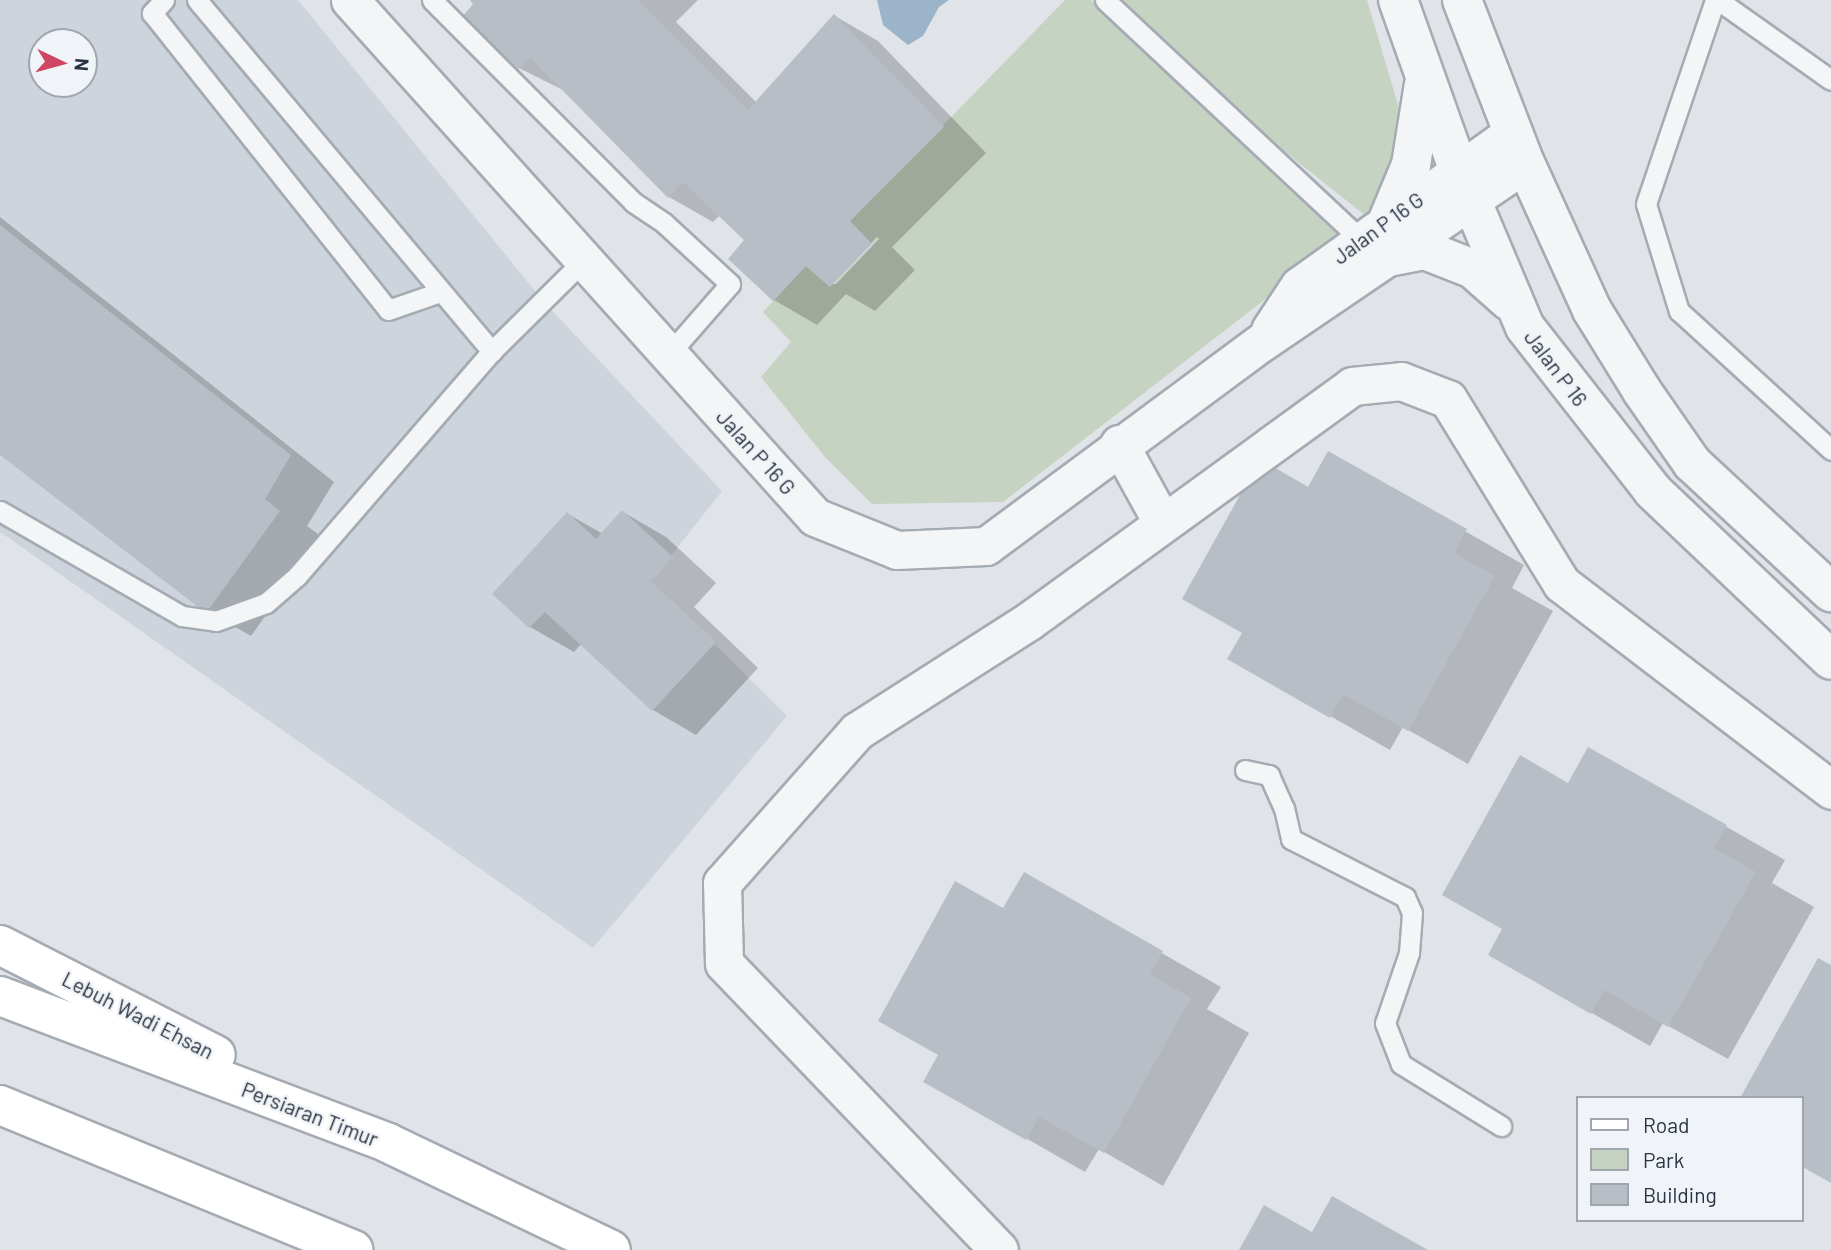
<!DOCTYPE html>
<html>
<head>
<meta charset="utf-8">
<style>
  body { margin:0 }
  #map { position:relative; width:1831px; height:1250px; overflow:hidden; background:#e0e4e9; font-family:Barlow,sans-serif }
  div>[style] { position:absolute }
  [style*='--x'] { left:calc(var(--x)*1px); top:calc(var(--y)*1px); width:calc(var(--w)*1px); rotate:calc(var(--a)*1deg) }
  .built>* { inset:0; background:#ced4db }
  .green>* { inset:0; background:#c7d3c2 }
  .water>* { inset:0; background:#9bb4c9 }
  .shadow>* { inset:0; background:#0003 }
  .building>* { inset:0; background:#b8bec6 }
  .roads { filter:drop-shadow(2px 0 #a5abb3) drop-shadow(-2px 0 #a5abb3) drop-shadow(0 2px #a5abb3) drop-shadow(0 -2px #a5abb3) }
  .service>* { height:19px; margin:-9.5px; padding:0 9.5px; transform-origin:9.5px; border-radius:9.5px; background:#f3f5f7 }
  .minor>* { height:37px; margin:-18.5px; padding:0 18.5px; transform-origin:18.5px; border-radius:18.5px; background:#f3f5f7 }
  .tertiary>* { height:38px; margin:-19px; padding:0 19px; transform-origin:19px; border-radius:19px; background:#f3f5f7 }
  .primary>* { height:38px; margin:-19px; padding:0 19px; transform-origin:19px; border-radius:19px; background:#fff }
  span { translate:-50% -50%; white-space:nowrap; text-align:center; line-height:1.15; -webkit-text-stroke:5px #f0f3f7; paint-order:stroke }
  .street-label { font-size:21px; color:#293341 }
  .legend { position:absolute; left:1576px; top:1096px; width:228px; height:126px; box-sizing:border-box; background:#f0f3f7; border:2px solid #a0a6ae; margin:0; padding:9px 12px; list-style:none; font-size:21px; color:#293341 }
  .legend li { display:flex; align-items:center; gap:14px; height:35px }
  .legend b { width:35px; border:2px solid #a0a6ae }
  .north { position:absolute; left:28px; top:28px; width:70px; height:70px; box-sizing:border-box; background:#f0f3f7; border:2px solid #a0a6ae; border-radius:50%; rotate:95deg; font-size:19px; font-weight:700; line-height:28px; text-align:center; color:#293341 }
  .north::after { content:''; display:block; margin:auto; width:24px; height:32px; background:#ce4663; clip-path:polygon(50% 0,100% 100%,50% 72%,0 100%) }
</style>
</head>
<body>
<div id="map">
  <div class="built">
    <div style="clip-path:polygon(evenodd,0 0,298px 0,544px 302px,722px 491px,651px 581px,787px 716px,593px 948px,0 532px,0 0,42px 42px,84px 42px,84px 84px,42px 84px,42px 42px)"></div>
  </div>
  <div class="green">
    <div style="clip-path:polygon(1065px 0,1091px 0,1254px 151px,1352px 232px,1003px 502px,872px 504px,825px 457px,761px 377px,791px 342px,763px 312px,806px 266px,830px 287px,872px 245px,850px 221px)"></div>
    <div style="clip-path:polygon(1122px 0,1367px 0,1404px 125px,1383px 199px,1366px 216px,1261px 133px)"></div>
  </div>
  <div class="water">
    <div style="clip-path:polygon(877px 0,949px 0,939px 7px,923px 36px,908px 45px,883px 25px)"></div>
  </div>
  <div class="shadow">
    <div style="clip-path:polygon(evenodd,472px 0,698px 0,676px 22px,757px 103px,835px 16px,878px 41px,986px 153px,892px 247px,915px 270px,875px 311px,846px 294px,817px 325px,774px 300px,747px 240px,720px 215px,713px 222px,669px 197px,565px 91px,519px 68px,472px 0,877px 237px,879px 239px,836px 284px,831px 284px,877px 237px)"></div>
    <div style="clip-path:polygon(0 217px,334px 482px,307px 526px,322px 537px,251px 636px,207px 611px,0 453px)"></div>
    <div style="clip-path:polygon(1329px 453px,1524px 565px,1512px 588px,1553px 611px,1468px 764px,1403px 727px,1390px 750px,1288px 692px,1244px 633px)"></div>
    <div style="clip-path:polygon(623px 512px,666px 537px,716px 583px,694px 607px,758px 668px,696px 735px,653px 710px,581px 644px,574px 652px,530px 627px,568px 514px,603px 534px)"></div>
    <div style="clip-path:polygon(1589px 749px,1785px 860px,1772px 883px,1814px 907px,1728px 1059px,1663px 1023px,1650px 1046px,1548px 988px,1504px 929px)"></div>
    <div style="clip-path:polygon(1025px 875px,1221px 987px,1207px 1009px,1249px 1033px,1163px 1186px,1099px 1149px,1085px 1172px,926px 1081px)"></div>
  </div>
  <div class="building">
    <div style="clip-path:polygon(470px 0,638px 0,748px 110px,834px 14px,944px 127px,850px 221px,872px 244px,830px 287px,806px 266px,773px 301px,728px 259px,744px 240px,683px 182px,668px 198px,531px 58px,518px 69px,463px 16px,473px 4px)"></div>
    <div style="clip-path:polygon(0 225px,291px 455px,265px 499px,280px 511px,206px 613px,0 455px)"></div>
    <div style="clip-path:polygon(1328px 451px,1467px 529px,1454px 553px,1495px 576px,1408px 731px,1343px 694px,1330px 718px,1227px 659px,1242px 633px,1182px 599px,1260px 459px,1308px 487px)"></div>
    <div style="clip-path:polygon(622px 510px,673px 557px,651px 581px,716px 642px,652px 711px,545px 612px,529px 628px,492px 594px,567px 512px,596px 539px)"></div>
    <div style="clip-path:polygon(1588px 747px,1727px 825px,1714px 848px,1756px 872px,1668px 1027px,1604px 990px,1591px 1014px,1488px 955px,1502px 929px,1442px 895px,1520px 755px,1568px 783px)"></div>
    <div style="clip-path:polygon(1024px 872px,1163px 951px,1150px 974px,1191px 998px,1104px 1153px,1039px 1117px,1026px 1140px,923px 1082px,938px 1055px,878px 1021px,955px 881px,1003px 908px)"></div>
    <div style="clip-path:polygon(1818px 958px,1831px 965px,1831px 1183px,1801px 1166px,1801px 1098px,1740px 1098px)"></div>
    <div style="clip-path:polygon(1332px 1196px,1428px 1250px,1239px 1250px,1264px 1205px,1312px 1232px)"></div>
  </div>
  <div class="roads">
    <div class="service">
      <div style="--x:164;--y:0;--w:18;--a:133"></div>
      <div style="--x:152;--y:13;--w:379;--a:51.5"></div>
      <div style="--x:388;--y:310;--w:55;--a:-19.1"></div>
      <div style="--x:197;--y:0;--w:459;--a:50"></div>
      <div style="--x:492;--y:351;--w:128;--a:-44.7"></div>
      <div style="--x:432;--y:0;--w:285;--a:45.1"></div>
      <div style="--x:633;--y:202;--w:37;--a:34"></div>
      <div style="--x:664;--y:223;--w:90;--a:42.7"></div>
      <div style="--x:730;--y:284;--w:94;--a:131.1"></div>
      <div style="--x:1105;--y:0;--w:349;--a:43.1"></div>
      <div style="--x:1715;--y:0;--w:215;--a:108.7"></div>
      <div style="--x:1646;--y:204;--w:112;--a:72.9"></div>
      <div style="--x:1679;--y:311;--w:206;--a:42.4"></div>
      <div style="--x:1718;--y:0;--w:138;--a:35.3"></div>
      <div style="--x:0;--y:511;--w:210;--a:30"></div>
      <div style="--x:182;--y:616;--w:34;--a:8"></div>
      <div style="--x:216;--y:621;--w:53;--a:-19.8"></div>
      <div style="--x:266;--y:603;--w:41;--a:-41.1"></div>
      <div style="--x:297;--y:576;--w:298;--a:-49.1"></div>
      <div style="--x:1245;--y:770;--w:25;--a:12"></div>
      <div style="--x:1269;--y:775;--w:36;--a:66"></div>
      <div style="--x:1284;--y:808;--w:32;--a:77"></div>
      <div style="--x:1291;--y:839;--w:128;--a:27"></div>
      <div style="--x:1405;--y:897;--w:17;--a:66"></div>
      <div style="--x:1412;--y:913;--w:40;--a:94.3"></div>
      <div style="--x:1409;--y:953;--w:74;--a:108.9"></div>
      <div style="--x:1385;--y:1023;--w:44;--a:68.7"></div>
      <div style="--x:1401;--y:1064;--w:118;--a:31.8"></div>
    </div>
    <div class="minor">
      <div style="--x:350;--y:0;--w:695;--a:48.03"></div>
      <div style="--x:815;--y:517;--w:88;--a:21.9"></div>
      <div style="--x:897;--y:550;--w:89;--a:-2.6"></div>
      <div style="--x:986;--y:546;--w:343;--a:-36.5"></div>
      <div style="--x:1262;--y:342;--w:318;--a:-34.2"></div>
      <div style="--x:1270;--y:330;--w:53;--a:-56.6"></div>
      <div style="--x:1299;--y:286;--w:263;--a:-35.6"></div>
      <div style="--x:1119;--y:444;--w:89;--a:61.1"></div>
      <div style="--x:999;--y:1250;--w:397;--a:-133.8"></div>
      <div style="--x:724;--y:963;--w:80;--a:-91.4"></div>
      <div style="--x:722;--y:883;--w:203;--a:-48.4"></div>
      <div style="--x:857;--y:731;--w:204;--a:-32.6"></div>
      <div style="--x:1029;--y:621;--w:399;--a:-36"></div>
      <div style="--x:1352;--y:386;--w:49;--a:-5.8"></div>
      <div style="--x:1401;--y:381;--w:50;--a:21"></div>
      <div style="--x:1448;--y:399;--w:217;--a:58.4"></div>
      <div style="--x:1562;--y:584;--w:339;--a:37.4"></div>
    </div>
    <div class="tertiary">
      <div style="--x:1398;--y:0;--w:182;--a:70.4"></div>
      <div style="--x:1459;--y:171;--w:169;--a:67.1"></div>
      <div style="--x:1525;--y:327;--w:208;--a:52"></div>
      <div style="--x:1653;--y:491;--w:245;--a:43.5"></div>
      <div style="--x:1462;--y:0;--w:175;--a:68.9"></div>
      <div style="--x:1525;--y:163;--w:162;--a:65.5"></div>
      <div style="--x:1592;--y:310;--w:95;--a:58.3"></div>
      <div style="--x:1642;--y:391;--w:88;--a:55.2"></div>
      <div style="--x:1692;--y:463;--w:190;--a:42.9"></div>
      <div style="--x:1388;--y:220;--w:60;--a:-67.3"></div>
      <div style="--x:1411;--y:165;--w:82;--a:-80.9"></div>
      <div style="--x:1388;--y:257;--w:38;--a:-11"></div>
      <div style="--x:1425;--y:250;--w:52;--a:21.6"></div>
      <div style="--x:1473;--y:269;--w:48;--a:41.6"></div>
    </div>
    <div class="primary">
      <div style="--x:0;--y:945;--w:242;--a:27"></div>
      <div style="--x:0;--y:996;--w:415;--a:20.7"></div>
      <div style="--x:388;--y:1143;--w:247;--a:25.6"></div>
      <div style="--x:0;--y:1105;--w:382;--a:22.3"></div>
    </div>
  </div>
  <div class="street-label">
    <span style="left:1378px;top:228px;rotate:-36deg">Jalan P 16 G</span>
    <span style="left:1556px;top:368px;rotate:53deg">Jalan P 16</span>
    <span style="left:756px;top:452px;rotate:48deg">Jalan P 16 G</span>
    <span style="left:138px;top:1015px;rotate:27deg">Lebuh Wadi Ehsan</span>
    <span style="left:310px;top:1114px;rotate:21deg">Persiaran Timur</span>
  </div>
  <ul class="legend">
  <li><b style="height:9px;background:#fff"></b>Road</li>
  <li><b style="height:19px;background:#c7d3c2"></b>Park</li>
  <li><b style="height:19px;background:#b8bec6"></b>Building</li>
  </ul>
  <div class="north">N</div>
</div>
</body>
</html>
